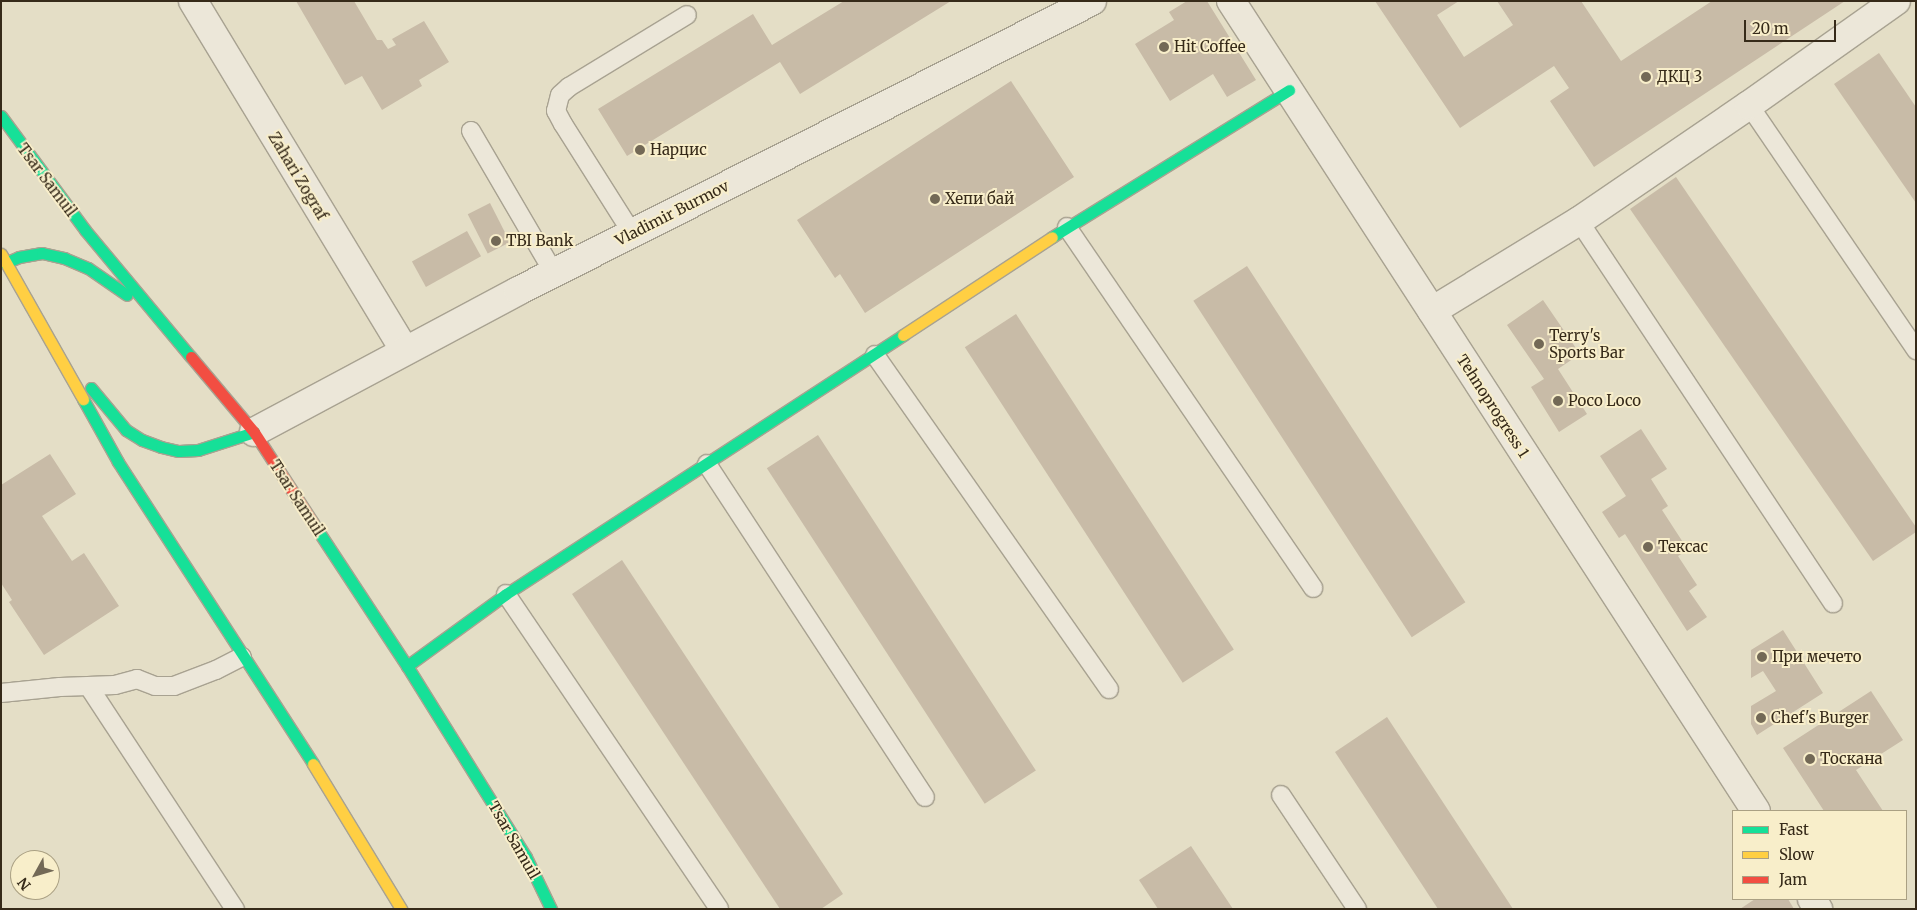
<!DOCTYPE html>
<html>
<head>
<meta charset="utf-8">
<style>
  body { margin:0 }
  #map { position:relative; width:1917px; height:910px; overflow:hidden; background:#e4dec6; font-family:Merriweather,serif }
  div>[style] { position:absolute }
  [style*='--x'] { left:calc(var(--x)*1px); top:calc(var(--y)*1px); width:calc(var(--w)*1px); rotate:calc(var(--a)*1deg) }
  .building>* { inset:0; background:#c8bba7; transform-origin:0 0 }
  .roads { filter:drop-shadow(1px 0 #a8a291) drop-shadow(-1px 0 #a8a291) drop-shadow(0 1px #a8a291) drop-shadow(0 -1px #a8a291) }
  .lane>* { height:18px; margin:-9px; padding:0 9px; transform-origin:9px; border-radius:9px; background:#ece7d9 }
  .street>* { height:28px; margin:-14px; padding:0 14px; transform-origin:14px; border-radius:14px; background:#ece7d9 }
  .fast>* { height:11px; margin:-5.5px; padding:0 5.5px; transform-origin:5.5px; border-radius:5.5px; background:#16e098 }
  .slow>* { height:11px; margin:-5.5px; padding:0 5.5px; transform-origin:5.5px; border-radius:5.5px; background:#ffcf43 }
  .jam>* { height:11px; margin:-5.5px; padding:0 5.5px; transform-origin:5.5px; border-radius:5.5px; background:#f24e42 }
  .dots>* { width:14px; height:14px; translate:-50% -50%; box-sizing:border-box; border:2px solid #f8eeca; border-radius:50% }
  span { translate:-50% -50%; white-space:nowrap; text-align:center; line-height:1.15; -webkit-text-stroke:4px #f8eeca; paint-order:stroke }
  .poi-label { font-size:15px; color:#362a19 }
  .left { translate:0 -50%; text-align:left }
  .street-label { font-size:15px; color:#362a19 }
  .frame { position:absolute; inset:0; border:2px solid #362a19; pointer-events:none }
  .legend { position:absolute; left:1732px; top:810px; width:175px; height:90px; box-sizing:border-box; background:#f8eeca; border:1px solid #aaa083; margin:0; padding:6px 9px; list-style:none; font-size:15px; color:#362a19 }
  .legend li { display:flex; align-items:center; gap:10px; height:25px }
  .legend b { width:25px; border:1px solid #aaa083 }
  .north { position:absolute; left:10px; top:850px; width:50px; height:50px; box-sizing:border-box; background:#f8eeca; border:1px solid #aaa083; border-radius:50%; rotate:231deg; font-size:14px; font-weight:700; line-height:20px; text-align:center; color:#362a19 }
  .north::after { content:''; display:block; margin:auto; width:18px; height:22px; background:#736956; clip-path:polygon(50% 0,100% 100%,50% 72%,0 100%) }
  .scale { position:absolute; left:1744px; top:20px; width:92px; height:22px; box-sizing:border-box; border:2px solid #362a19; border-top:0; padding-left:6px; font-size:15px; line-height:18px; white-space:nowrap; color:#362a19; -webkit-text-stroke:4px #f8eeca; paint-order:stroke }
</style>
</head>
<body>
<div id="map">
  <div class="building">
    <div style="clip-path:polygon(296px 1px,354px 1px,377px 40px,382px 40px,388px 49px,396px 45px,392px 39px,424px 21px,449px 62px,419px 80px,422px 86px,382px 110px,362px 76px,345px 85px)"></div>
    <div style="clip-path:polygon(844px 1px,951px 1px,800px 94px,780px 62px,627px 156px,598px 109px,753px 14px,772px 45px)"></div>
    <div style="clip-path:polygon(1187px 1px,1207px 1px,1256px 80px,1227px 97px,1213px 74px,1170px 101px,1135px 44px,1174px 20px,1169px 12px)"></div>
    <div style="clip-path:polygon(1375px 1px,1459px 1px,1437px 15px,1464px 57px,1513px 25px,1497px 1px,1581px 1px,1621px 61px,1712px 1px,1845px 1px,1594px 167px,1550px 101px,1569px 88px,1554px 66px,1460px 128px)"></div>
    <div style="clip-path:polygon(1879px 53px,1916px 107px,1916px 203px,1834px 84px)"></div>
    <div style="clip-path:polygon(1011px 81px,1074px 177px,865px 313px,840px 274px,835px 278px,797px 220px)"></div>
    <div style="clip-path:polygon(1676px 177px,1916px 527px,1916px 532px,1873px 561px,1630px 209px)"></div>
    <div style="left:490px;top:203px;width:44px;height:25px;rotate:63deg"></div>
    <div style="left:467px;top:231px;width:29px;height:63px;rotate:61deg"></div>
    <div style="left:1247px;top:266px;width:401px;height:64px;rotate:57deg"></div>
    <div style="clip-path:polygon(1543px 300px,1580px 354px,1558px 369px,1587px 414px,1559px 432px,1531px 387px,1544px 379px,1507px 325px)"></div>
    <div style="left:1016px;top:314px;width:400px;height:61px;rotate:57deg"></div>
    <div style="clip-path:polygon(1641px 429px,1667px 469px,1651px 479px,1668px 506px,1662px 510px,1688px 550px,1678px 556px,1697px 585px,1689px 591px,1707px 617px,1687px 631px,1625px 534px,1619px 538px,1602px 512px,1626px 496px,1600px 456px)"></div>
    <div style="left:818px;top:435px;width:400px;height:61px;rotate:57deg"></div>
    <div style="clip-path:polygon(50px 454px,76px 494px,42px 516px,72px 561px,84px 553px,119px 606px,44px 655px,9px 602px,12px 600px,1px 583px,1px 485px)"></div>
    <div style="clip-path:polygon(622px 560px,843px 894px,821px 909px,780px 909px,572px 594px)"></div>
    <div style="clip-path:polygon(1783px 630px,1823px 693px,1757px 735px,1751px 724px,1751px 706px,1776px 691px,1763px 671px,1751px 678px,1751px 650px)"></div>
    <div style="clip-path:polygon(1871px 691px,1903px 740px,1856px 770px,1883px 811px,1824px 811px,1783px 748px)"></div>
    <div style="clip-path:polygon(1387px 717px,1513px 909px,1438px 909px,1335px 752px)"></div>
    <div style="clip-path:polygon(1191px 846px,1233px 909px,1158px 909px,1139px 880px)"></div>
    <div style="clip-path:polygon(1755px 899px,1788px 899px,1794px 909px,1740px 909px)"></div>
  </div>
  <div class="roads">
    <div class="lane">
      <div style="--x:1749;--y:105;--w:297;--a:55.7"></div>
      <div style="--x:471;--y:131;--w:164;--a:59.7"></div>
      <div style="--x:1579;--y:221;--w:459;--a:56.4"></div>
      <div style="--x:1067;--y:227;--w:437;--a:55.7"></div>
      <div style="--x:632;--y:233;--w:129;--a:-122.3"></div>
      <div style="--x:563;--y:124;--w:15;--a:-118"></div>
      <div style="--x:556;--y:111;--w:16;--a:-76"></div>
      <div style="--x:560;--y:95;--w:12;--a:-42"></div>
      <div style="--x:569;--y:87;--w:138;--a:-31.4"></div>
      <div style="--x:875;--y:355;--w:408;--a:55"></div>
      <div style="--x:707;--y:464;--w:398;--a:56.8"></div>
      <div style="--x:506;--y:594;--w:380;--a:55.9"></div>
      <div style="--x:89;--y:687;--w:266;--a:56.7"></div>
      <div style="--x:1;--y:693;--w:59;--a:-5.8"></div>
      <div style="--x:60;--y:687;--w:55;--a:-2.1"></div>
      <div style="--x:115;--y:685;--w:23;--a:-15"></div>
      <div style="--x:137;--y:679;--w:19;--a:21"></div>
      <div style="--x:155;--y:686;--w:19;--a:0"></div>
      <div style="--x:174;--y:686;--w:45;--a:-20.9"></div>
      <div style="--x:216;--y:670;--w:29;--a:-27"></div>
      <div style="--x:1281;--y:795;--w:137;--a:56.3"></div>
    </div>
    <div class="street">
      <div style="--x:193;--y:1;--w:408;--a:58.8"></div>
      <div style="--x:1231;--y:1;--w:965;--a:57.05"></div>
      <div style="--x:1432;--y:311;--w:172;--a:-31.5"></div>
      <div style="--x:1579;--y:221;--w:206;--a:-34.3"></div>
      <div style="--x:1749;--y:105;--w:180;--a:-35.3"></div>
      <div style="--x:254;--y:432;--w:299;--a:-28.1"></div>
      <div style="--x:518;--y:291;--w:643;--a:-26.8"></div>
      <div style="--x:1812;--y:899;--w:12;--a:59"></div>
    </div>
    <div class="fast">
      <div style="--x:1;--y:116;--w:142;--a:53.6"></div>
      <div style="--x:85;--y:230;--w:165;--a:50.2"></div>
      <div style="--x:1052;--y:237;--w:279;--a:-31.8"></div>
      <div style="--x:5;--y:263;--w:15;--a:-23"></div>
      <div style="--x:19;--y:257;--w:23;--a:-10"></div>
      <div style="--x:42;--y:253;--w:23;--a:13"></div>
      <div style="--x:64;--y:258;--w:26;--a:23"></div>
      <div style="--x:88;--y:268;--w:47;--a:34.7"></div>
      <div style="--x:91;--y:388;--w:55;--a:50.2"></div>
      <div style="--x:126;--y:430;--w:19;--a:32"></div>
      <div style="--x:142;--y:440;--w:20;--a:20"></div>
      <div style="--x:161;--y:447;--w:18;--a:13"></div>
      <div style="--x:179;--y:451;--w:19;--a:-3"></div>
      <div style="--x:198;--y:450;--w:59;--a:-17.8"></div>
      <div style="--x:83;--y:399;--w:72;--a:60.9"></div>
      <div style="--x:118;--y:462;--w:359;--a:57.1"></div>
      <div style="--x:313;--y:523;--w:171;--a:56.7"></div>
      <div style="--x:407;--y:666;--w:225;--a:58.1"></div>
      <div style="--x:526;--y:857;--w:58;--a:64.3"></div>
      <div style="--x:407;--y:666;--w:122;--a:-36"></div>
      <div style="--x:506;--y:594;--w:474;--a:-33.1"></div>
    </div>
    <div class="slow">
      <div style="--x:1;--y:254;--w:167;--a:60.5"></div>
      <div style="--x:903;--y:335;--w:178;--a:-33.3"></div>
      <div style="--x:313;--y:764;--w:170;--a:58.7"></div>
    </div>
    <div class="jam">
      <div style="--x:191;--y:357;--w:98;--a:50"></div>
      <div style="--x:254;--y:432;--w:108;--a:57"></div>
    </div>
  </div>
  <div class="dots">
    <div style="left:1164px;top:47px;background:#736956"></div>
    <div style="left:1646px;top:77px;background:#736956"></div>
    <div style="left:640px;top:150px;background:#736956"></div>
    <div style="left:935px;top:199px;background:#736956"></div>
    <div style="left:496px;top:241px;background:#736956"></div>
    <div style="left:1539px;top:344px;background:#736956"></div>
    <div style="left:1558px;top:401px;background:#736956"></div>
    <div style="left:1648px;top:547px;background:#736956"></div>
    <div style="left:1762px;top:657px;background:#736956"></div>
    <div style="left:1761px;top:718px;background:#736956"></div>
    <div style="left:1810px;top:759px;background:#736956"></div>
  </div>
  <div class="poi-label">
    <span class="left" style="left:1174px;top:47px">Hit Coffee</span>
    <span class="left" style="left:1657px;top:77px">ДКЦ 3</span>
    <span class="left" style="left:650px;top:150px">Нарцис</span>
    <span class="left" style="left:945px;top:199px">Хепи бай</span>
    <span class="left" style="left:506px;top:241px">TBI Bank</span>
    <span class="left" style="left:1549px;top:344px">Terry's<br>Sports Bar</span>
    <span class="left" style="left:1568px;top:401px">Poco Loco</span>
    <span class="left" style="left:1658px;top:547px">Тексас</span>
    <span class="left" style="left:1772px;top:657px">При мечето</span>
    <span class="left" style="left:1771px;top:718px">Chef's Burger</span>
    <span class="left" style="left:1820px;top:759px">Тоскана</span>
  </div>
  <div class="street-label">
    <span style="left:298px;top:176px;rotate:59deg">Zahari Zograf</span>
    <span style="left:47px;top:180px;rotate:53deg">Tsar Samuil</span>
    <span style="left:672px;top:213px;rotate:-27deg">Vladimir Burmov</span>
    <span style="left:1493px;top:406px;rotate:57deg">Tehnoprogress 1</span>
    <span style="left:297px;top:498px;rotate:57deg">Tsar Samuil</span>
    <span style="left:514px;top:840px;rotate:60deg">Tsar Samuil</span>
  </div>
  <div class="frame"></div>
  <ul class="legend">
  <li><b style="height:6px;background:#16e098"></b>Fast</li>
  <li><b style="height:6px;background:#ffcf43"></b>Slow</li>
  <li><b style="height:6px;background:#f24e42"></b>Jam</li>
  </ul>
  <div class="north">N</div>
  <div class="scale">20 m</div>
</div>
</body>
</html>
